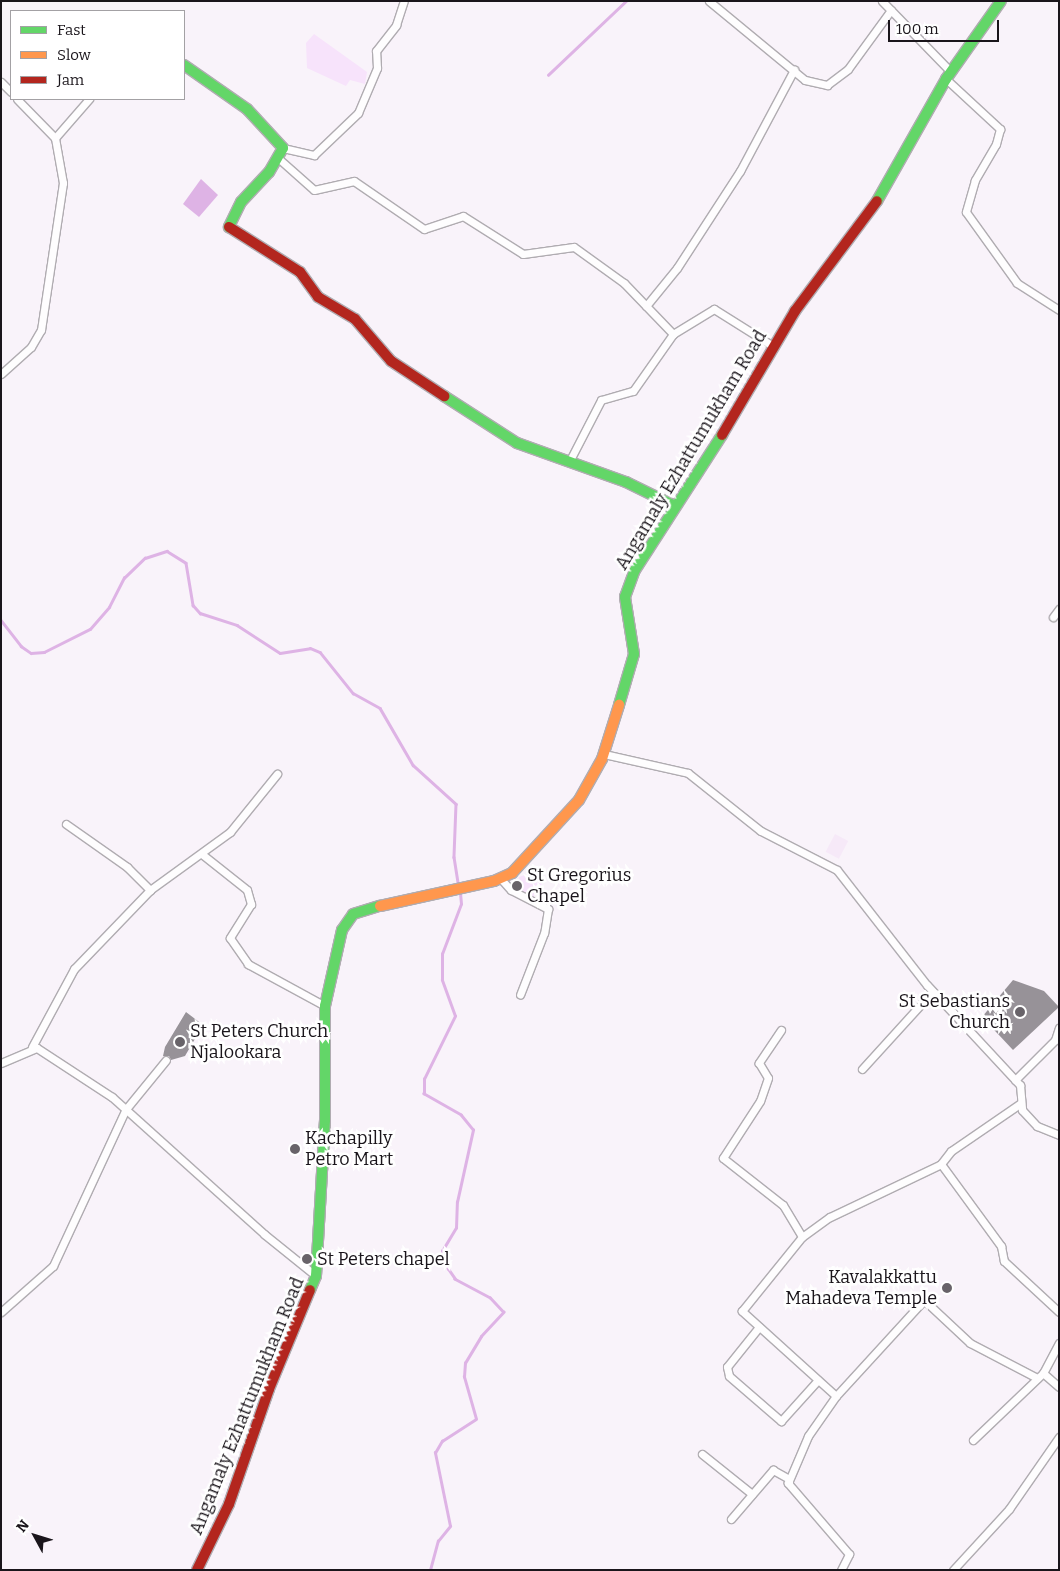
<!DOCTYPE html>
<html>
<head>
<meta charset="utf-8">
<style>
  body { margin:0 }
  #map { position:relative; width:1060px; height:1571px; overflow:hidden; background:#f9f3fa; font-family:Bitter,serif }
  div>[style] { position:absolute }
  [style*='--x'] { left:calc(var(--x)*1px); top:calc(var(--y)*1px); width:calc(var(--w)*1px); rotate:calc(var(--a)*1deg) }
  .built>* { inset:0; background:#f6e9f8; transform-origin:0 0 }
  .green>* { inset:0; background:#f7e3fb }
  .water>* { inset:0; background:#deb3e5 }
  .stream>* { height:2.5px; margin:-1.25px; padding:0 1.25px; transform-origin:1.25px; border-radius:1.25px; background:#deb3e5 }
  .building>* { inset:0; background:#979298 }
  .roads { filter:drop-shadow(1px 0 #b0acb1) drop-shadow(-1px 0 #b0acb1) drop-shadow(0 1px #b0acb1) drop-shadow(0 -1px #b0acb1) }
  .street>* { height:7px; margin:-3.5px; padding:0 3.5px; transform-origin:3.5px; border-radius:3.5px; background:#fefdfe }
  .fast>* { height:10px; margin:-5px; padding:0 5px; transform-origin:5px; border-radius:5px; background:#63d668 }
  .slow>* { height:10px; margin:-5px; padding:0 5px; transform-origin:5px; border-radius:5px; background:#ff974d }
  .jam>* { height:10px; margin:-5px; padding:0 5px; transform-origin:5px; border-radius:5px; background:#b3261e }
  .dots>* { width:14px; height:14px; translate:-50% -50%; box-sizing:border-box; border:2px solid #fff; border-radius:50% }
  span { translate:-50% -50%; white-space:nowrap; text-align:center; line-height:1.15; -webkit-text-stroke:5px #fff; paint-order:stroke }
  .street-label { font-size:18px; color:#1a151b }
  .poi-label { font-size:18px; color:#1a151b }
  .left { translate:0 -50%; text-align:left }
  .right { translate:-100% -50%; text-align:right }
  .frame { position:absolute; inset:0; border:2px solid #1a151b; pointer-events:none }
  .legend { position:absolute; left:10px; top:10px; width:175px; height:90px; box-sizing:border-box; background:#fff; border:1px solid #a3a1a4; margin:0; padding:6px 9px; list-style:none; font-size:15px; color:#1a151b }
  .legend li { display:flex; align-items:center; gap:10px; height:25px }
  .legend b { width:25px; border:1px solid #a3a1a4 }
  .north { position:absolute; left:10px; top:1511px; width:50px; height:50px; -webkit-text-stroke:4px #fff; paint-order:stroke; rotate:309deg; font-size:14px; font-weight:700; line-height:20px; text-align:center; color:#1a151b }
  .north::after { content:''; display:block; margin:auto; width:18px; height:22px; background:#1a151b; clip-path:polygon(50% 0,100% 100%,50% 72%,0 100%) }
  .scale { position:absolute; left:888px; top:20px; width:111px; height:22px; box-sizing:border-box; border:2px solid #1a151b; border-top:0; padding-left:6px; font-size:15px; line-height:18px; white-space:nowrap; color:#1a151b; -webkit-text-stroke:4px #fff; paint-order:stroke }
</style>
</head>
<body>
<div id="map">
  <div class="built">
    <div style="left:835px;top:834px;width:15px;height:20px;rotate:28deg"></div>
  </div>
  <div class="green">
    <div style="clip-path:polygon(314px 34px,367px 72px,365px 84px,350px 80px,346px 86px,307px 68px,306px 43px)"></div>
    <div style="clip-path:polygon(528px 874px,543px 882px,532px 899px,520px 891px,519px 877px)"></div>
  </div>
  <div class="water">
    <div style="clip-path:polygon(201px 179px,218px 195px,199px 217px,183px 204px)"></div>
  </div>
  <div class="stream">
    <div style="--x:548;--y:75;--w:108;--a:-43.5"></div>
    <div style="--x:1;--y:620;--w:33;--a:52"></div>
    <div style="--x:21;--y:646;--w:12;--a:35"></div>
    <div style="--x:31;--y:653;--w:13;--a:-4"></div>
    <div style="--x:44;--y:652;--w:51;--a:-26.6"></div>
    <div style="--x:90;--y:629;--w:29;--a:-49"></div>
    <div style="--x:109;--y:607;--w:33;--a:-63"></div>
    <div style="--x:124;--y:578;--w:29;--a:-44"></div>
    <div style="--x:145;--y:558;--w:23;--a:-18"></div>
    <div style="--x:167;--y:551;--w:22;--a:32"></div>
    <div style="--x:186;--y:563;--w:43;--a:80.5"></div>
    <div style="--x:193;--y:605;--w:11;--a:49"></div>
    <div style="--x:200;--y:613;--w:39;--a:18"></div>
    <div style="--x:237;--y:625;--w:51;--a:33.1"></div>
    <div style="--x:280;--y:653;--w:30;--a:-9"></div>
    <div style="--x:310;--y:648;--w:11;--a:22"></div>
    <div style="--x:320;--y:652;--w:53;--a:51.2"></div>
    <div style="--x:353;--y:693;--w:31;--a:29"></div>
    <div style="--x:380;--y:708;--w:66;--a:59.9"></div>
    <div style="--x:413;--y:765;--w:58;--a:42.2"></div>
    <div style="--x:456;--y:804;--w:53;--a:92.2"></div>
    <div style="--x:454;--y:857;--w:30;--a:81"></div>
    <div style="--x:430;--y:1570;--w:30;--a:-75"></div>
    <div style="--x:438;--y:1541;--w:19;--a:-51"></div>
    <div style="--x:450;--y:1526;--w:75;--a:-101.6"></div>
    <div style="--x:435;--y:1453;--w:14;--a:-60"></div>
    <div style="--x:442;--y:1441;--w:40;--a:-32.9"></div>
    <div style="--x:476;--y:1419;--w:44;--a:-105.9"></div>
    <div style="--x:464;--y:1377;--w:14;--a:-86"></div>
    <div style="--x:465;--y:1363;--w:31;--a:-59"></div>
    <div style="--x:481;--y:1336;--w:33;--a:-47"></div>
    <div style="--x:503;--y:1312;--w:19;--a:-133"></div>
    <div style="--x:490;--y:1298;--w:40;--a:-152"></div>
    <div style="--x:455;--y:1279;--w:12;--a:-125"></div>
    <div style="--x:448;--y:1269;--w:19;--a:-108"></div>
    <div style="--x:442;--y:1251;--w:27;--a:-59"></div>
    <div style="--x:456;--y:1228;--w:26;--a:-88"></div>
    <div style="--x:457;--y:1202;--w:74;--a:-77.5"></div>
    <div style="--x:473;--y:1130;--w:19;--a:-129"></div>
    <div style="--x:461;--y:1115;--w:43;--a:-150.4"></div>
    <div style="--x:424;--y:1094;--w:15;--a:-90"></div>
    <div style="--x:424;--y:1079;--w:70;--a:-63.8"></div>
    <div style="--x:455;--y:1016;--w:38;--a:-110"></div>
    <div style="--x:442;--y:980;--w:26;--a:-90"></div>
    <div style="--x:442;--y:954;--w:53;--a:-69.2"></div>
    <div style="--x:461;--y:904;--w:12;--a:-95"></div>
  </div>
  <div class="building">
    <div style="clip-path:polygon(1013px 980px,1044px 991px,1059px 1007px,1013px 1050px,982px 1017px)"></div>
    <div style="clip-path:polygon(186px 1012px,203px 1025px,185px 1056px,171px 1060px,169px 1056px,163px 1056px,165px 1047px)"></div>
  </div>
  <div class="roads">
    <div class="street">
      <div style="--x:709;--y:1;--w:124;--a:39.5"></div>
      <div style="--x:805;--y:80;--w:23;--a:13"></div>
      <div style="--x:827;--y:85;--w:26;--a:-37"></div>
      <div style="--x:848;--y:69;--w:73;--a:-53.9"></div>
      <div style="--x:882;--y:1;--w:99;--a:45.8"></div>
      <div style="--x:946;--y:79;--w:74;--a:42.8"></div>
      <div style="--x:1000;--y:129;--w:16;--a:105"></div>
      <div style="--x:996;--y:144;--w:42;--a:120.3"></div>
      <div style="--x:975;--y:180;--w:33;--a:106"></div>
      <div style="--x:966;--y:212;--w:87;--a:54.3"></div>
      <div style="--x:1017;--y:283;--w:50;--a:32.7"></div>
      <div style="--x:1;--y:82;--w:14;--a:45"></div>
      <div style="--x:55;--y:138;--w:52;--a:-48.9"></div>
      <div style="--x:283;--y:148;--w:32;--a:13"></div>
      <div style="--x:314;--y:155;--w:61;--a:-43.7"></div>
      <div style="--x:358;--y:113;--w:49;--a:-67.1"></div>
      <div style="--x:377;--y:68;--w:17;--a:-93"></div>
      <div style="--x:376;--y:51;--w:33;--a:-52"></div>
      <div style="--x:396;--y:25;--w:25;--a:-72"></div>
      <div style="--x:278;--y:158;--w:48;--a:41.6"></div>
      <div style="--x:314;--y:190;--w:41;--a:-12.7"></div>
      <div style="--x:354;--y:181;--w:85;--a:34.4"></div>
      <div style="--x:424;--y:229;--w:41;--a:-18.4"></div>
      <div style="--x:463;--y:216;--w:71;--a:32.3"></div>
      <div style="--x:523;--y:254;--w:51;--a:-7.8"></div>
      <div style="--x:574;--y:247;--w:62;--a:35.8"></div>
      <div style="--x:624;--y:283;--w:71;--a:46.1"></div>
      <div style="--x:673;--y:334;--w:48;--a:-31.4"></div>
      <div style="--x:714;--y:309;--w:70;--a:32.1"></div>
      <div style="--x:646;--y:306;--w:49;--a:-50.8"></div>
      <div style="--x:677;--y:268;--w:116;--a:-57"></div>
      <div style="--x:740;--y:171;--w:115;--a:-61.9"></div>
      <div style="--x:1;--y:374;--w:40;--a:-42"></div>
      <div style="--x:31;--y:347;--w:20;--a:-60"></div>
      <div style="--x:41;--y:330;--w:149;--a:-81.5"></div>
      <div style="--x:63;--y:183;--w:46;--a:-100.1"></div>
      <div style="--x:55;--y:138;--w:54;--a:-134.3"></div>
      <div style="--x:569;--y:462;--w:70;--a:-62.7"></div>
      <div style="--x:601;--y:400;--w:33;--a:-16"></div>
      <div style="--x:633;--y:391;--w:70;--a:-54.9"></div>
      <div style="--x:1053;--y:617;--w:10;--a:-53"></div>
      <div style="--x:604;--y:754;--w:86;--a:12.7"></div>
      <div style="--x:688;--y:773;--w:93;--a:38.5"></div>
      <div style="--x:761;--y:831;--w:85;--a:27.2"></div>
      <div style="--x:837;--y:870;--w:146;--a:52"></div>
      <div style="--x:927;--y:985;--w:137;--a:47.1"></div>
      <div style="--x:1020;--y:1085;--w:25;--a:85"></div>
      <div style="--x:1022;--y:1110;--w:22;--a:47"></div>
      <div style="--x:1037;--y:1126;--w:24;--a:22"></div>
      <div style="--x:66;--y:824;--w:75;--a:35.2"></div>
      <div style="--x:127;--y:867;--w:33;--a:45"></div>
      <div style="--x:203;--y:855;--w:56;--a:38.5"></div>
      <div style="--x:247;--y:890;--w:15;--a:74"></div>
      <div style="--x:251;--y:904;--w:40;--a:122"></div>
      <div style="--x:230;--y:938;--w:32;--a:55"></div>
      <div style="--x:248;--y:964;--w:88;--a:28.6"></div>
      <div style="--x:501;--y:879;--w:15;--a:48"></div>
      <div style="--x:511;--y:890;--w:42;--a:27.2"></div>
      <div style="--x:548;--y:909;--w:24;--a:99"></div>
      <div style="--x:544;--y:933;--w:66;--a:111.2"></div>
      <div style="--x:781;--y:1030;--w:40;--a:124"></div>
      <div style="--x:759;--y:1063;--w:17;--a:59"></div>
      <div style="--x:768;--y:1078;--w:24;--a:109"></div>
      <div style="--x:760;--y:1101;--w:68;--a:123"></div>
      <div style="--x:723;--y:1158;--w:76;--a:38.1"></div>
      <div style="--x:783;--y:1205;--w:37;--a:59"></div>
      <div style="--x:32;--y:1047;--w:89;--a:-61.7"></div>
      <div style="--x:74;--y:969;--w:110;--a:-46.1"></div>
      <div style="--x:150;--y:890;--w:99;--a:-35.9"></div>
      <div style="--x:230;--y:832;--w:75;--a:-51"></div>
      <div style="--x:1;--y:1063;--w:39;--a:-23"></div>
      <div style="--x:37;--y:1048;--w:90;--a:33.2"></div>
      <div style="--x:112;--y:1097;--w:205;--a:42"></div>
      <div style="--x:264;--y:1234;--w:67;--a:38.9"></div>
      <div style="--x:862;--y:1069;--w:105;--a:-47.7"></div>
      <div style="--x:1015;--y:1080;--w:57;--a:-45"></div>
      <div style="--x:1055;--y:1040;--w:13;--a:-72"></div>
      <div style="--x:1021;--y:1103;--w:85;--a:145.6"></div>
      <div style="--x:951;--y:1151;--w:16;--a:128"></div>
      <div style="--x:941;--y:1164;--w:102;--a:53.8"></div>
      <div style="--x:1001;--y:1246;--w:15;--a:79"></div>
      <div style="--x:1004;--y:1261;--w:75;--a:42.8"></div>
      <div style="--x:1;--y:1312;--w:69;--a:-41.5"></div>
      <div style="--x:53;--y:1266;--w:173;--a:-65.1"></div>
      <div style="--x:126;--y:1109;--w:63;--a:-50.8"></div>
      <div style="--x:759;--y:1327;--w:51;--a:128.7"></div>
      <div style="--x:727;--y:1367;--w:9;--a:77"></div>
      <div style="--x:729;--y:1376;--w:69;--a:40.9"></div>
      <div style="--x:781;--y:1421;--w:55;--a:-47.9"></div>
      <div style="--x:1059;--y:1343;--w:34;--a:118"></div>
      <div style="--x:1043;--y:1373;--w:21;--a:41"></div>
      <div style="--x:836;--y:1396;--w:127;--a:-137.9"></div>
      <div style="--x:742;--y:1311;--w:95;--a:-51"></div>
      <div style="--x:802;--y:1237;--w:34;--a:-36"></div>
      <div style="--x:830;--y:1217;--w:123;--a:-25.5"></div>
      <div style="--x:973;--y:1440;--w:97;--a:-43.7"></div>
      <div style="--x:702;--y:1454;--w:64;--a:38.7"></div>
      <div style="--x:731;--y:1519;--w:65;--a:-49.4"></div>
      <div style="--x:773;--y:1470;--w:18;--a:29"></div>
      <div style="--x:789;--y:1479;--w:4;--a:90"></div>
      <div style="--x:841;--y:1570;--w:18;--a:-63"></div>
      <div style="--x:849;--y:1554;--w:94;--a:-130.7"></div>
      <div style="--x:788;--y:1483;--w:51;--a:-66.9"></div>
      <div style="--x:808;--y:1436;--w:49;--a:-55"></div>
      <div style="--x:836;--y:1396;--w:130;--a:-47.5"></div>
      <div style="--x:924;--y:1300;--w:63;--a:43.1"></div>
      <div style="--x:970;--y:1343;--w:76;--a:27.6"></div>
      <div style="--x:953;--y:1570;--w:83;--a:-47.4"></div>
      <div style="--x:1009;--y:1509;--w:88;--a:-55.2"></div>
    </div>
    <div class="fast">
      <div style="--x:184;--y:65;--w:77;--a:34.9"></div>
      <div style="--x:247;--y:109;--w:53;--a:47.3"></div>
      <div style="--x:283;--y:148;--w:28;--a:120"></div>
      <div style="--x:269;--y:172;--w:41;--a:133"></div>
      <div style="--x:241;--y:202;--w:28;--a:116"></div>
      <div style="--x:877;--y:201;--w:140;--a:-60.5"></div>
      <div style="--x:946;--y:79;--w:95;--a:-54.8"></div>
      <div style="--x:444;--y:396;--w:87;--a:32.8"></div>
      <div style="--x:517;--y:443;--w:116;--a:19.7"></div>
      <div style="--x:626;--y:482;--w:55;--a:26.1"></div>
      <div style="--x:619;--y:705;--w:53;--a:-73.6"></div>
      <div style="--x:634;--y:654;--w:58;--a:-99"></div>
      <div style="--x:625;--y:597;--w:29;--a:-70"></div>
      <div style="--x:635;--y:570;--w:161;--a:-57.2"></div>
      <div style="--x:310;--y:1290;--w:15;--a:-67"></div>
      <div style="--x:316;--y:1276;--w:156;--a:-86.7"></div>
      <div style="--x:325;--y:1120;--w:114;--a:-90"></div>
      <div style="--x:325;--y:1006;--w:78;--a:-77.4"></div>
      <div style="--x:342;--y:930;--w:19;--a:-55"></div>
      <div style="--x:353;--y:914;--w:28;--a:-17"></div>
    </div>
    <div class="slow">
      <div style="--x:380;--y:906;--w:117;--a:-12.4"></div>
      <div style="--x:494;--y:881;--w:20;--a:-24"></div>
      <div style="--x:512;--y:873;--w:99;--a:-47.5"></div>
      <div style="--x:579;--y:800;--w:47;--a:-60.7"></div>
      <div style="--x:602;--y:759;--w:57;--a:-72.5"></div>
    </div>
    <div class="jam">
      <div style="--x:229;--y:227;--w:84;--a:32.4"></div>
      <div style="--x:300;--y:272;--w:31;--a:54"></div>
      <div style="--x:318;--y:297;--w:43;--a:30.7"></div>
      <div style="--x:355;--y:319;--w:55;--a:49.4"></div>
      <div style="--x:391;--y:361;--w:64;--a:33.4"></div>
      <div style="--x:722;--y:435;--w:144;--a:-59.5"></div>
      <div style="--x:795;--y:311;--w:137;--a:-53.3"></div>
      <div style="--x:197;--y:1570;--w:73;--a:-64.1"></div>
      <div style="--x:229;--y:1504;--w:122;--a:-70.8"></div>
      <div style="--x:269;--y:1389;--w:107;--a:-67.5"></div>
    </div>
  </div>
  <div class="dots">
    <div style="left:517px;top:886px;background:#686369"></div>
    <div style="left:1020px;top:1012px;background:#686369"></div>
    <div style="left:180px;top:1042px;background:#686369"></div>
    <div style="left:295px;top:1149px;background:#686369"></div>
    <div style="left:307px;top:1259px;background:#686369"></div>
    <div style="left:947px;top:1288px;background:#686369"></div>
  </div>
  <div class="street-label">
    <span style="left:691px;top:450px;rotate:-59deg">Angamaly Ezhattumukham Road</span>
    <span style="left:247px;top:1406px;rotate:-68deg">Angamaly Ezhattumukham Road</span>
  </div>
  <div class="poi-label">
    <span class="left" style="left:527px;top:886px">St Gregorius<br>Chapel</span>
    <span class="right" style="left:1010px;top:1012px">St Sebastians<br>Church</span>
    <span class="left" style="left:190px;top:1042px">St Peters Church<br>Njalookara</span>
    <span class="left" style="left:305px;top:1149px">Kachapilly<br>Petro Mart</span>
    <span class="left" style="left:317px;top:1259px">St Peters chapel</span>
    <span class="right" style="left:937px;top:1288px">Kavalakkattu<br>Mahadeva Temple</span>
  </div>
  <div class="frame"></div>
  <ul class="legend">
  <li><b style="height:6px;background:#63d668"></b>Fast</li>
  <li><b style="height:6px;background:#ff974d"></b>Slow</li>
  <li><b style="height:6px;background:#b3261e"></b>Jam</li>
  </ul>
  <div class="north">N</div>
  <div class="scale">100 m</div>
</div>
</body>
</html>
